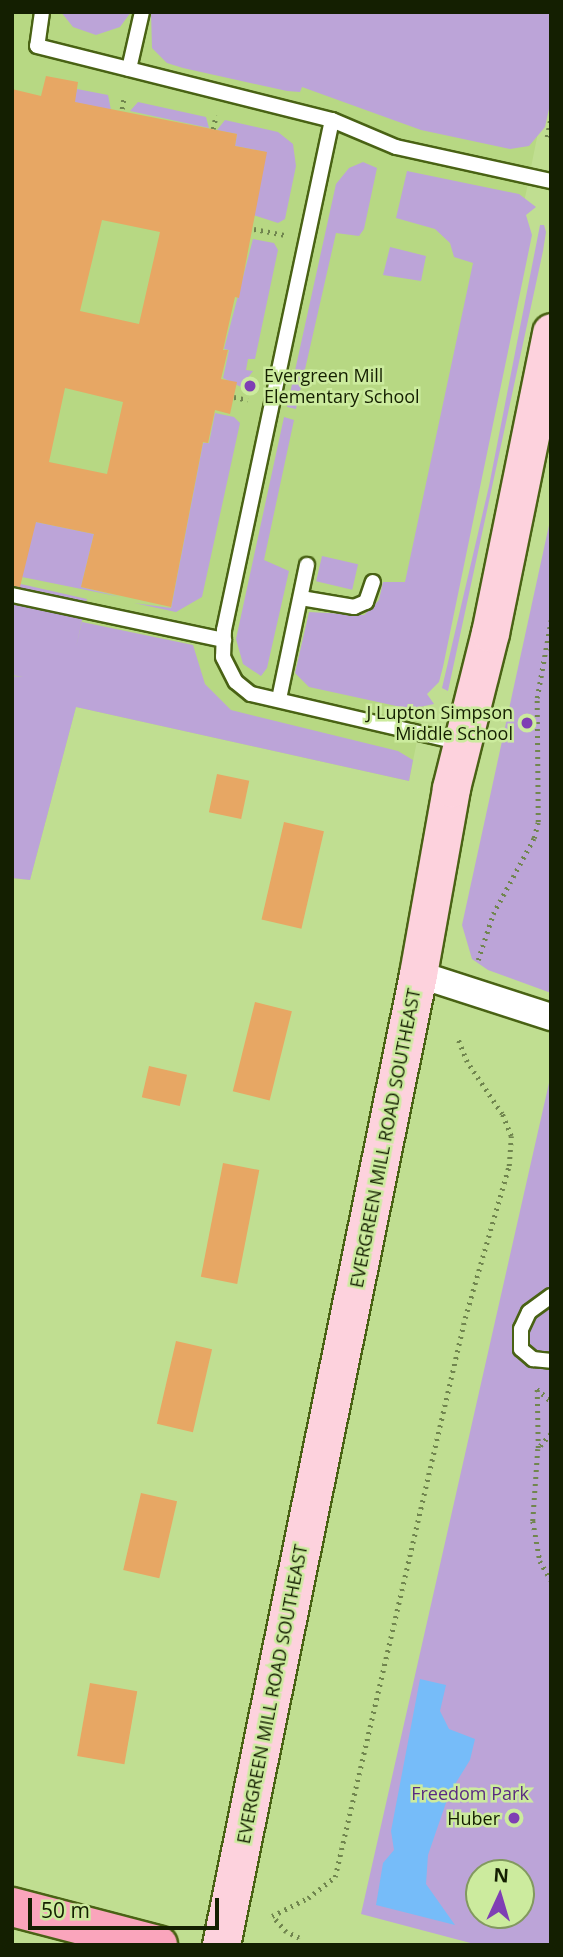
<!DOCTYPE html>
<html>
<head>
<meta charset="utf-8">
<style>
  body { margin:0 }
  #map { position:relative; width:563px; height:1957px; overflow:hidden; background:#c0de91; font-family:"Open Sans",sans-serif }
  div>[style] { position:absolute }
  [style*='--x'] { left:calc(var(--x)*1px); top:calc(var(--y)*1px); width:calc(var(--w)*1px); rotate:calc(var(--a)*1deg) }
  .built>* { inset:0; background:#b7d883 }
  .green>* { inset:0; background:#bca4d8; transform-origin:0 0 }
  .water>* { inset:0; background:#76bcf9 }
  .building>* { inset:0; background:#e7a764; transform-origin:0 0 }
  .path>* { height:4.5px; margin-top:-2.25px; transform-origin:0; background:repeating-linear-gradient(90deg,#70854e 0 2px,transparent 0 7px) }
  .roads { filter:drop-shadow(2px 0 #496214) drop-shadow(-2px 0 #496214) drop-shadow(0 2px #496214) drop-shadow(0 -2px #496214) }
  .service>* { height:14px; margin:-7px; padding:0 7px; transform-origin:7px; border-radius:7px; background:#fff }
  .minor>* { height:26px; margin:-13px; padding:0 13px; transform-origin:13px; border-radius:13px; background:#fff }
  .secondary>* { height:37px; margin:-18.5px; padding:0 18.5px; transform-origin:18.5px; border-radius:18.5px; background:#fdd2dd }
  .primary>* { height:38px; margin:-19px; padding:0 19px; transform-origin:19px; border-radius:19px; background:#faa5bc }
  .dots>* { width:19px; height:19px; translate:-50% -50%; box-sizing:border-box; border:4px solid #cceb9e; border-radius:50% }
  span { translate:-50% -50%; white-space:nowrap; text-align:center; line-height:1.15; -webkit-text-stroke:5px #cceb9e; paint-order:stroke }
  .poi-label { font-size:18px; color:#141f01 }
  .left { translate:0 -50%; text-align:left }
  .right { translate:-100% -50%; text-align:right }
  .street-label { font-size:18px; color:#141f01 }
  .park-label { font-size:18px; color:#5a2b82 }
  .frame { position:absolute; inset:0; border:14px solid #141f01; pointer-events:none }
  .north { position:absolute; left:465px; top:1859px; width:70px; height:70px; box-sizing:border-box; background:#cceb9e; border:2px solid #82995f; border-radius:50%; rotate:4deg; font-size:19px; font-weight:700; line-height:28px; text-align:center; color:#141f01 }
  .north::after { content:''; display:block; margin:auto; width:24px; height:32px; background:#7f3fb4; clip-path:polygon(50% 0,100% 100%,50% 72%,0 100%) }
  .scale { position:absolute; left:28px; top:1898px; width:191px; height:32px; box-sizing:border-box; border:4px solid #141f01; border-top:0; padding-left:9px; font-size:21px; line-height:24px; white-space:nowrap; color:#141f01; -webkit-text-stroke:5px #cceb9e; paint-order:stroke }
</style>
</head>
<body>
<div id="map">
  <div class="built">
    <div style="clip-path:polygon(12px 12px,551px 12px,551px 67px,409px 781px,76px 707px,30px 880px,12px 878px)"></div>
  </div>
  <div class="green">
    <div style="clip-path:polygon(61px 12px,131px 12px,120px 27px,96px 35px,73px 27px)"></div>
    <div style="clip-path:polygon(151px 12px,551px 12px,551px 100px,545px 127px,529px 146px,510px 149px,421px 130px,302px 87px,300px 92px,287px 91px,183px 68px,167px 63px,152px 48px)"></div>
    <div style="clip-path:polygon(77px 89px,108px 95px,111px 110px,74px 102px)"></div>
    <div style="clip-path:polygon(138px 102px,206px 117px,209px 128px,130px 111px)"></div>
    <div style="clip-path:polygon(225px 120px,278px 132px,293px 144px,296px 166px,285px 219px,278px 223px,253px 215px,266px 152px,235px 146px,237px 134px,217px 130px)"></div>
    <div style="clip-path:polygon(363px 162px,377px 168px,364px 229px,359px 236px,336px 233px,296px 409px,287px 407px,336px 184px,349px 168px)"></div>
    <div style="clip-path:polygon(407px 171px,519px 194px,536px 207px,526px 215px,532px 235px,443px 667px,439px 682px,427px 694px,434px 704px,410px 709px,309px 687px,295px 673px,309px 612px,364px 615px,379px 600px,383px 582px,405px 582px,473px 263px,454px 257px,450px 243px,435px 229px,396px 218px)"></div>
    <div style="clip-path:polygon(540px 225px,544px 225px,546px 232px,543px 251px,448px 691px,442px 688px,489px 486px)"></div>
    <div style="clip-path:polygon(253px 239px,274px 243px,278px 250px,255px 359px,248px 359px,246px 370px,253px 371px,241px 387px,223px 378px,229px 350px,224px 349px)"></div>
    <div style="clip-path:polygon(390px 247px,426px 256px,421px 281px,383px 275px)"></div>
    <div style="clip-path:polygon(215px 413px,234px 417px,240px 423px,202px 597px,176px 612px,134px 603px,171px 608px,203px 443px,209px 443px)"></div>
    <div style="clip-path:polygon(284px 417px,294px 420px,264px 560px,289px 571px,267px 668px,261px 676px,243px 664px,236px 639px)"></div>
    <div style="clip-path:polygon(551px 516px,551px 993px,488px 970px,472px 959px,462px 925px)"></div>
    <div style="clip-path:polygon(36px 522px,94px 534px,81px 587px,121px 597px,12px 575px)"></div>
    <div style="left:322px;top:556px;width:37px;height:26px;rotate:13deg"></div>
    <div style="clip-path:polygon(12px 582px,87px 599px,76px 647px,82px 622px,193px 645px,205px 684px,231px 710px,398px 751px,413px 760px,409px 781px,76px 707px,30px 880px,12px 878px,12px 676px,23px 677px,12px 675px)"></div>
    <div style="clip-path:polygon(evenodd,551px 1074px,551px 1945px,478px 1945px,361px 1914px,551px 1074px,479px 1873px,521px 1873px,521px 1915px,479px 1915px,479px 1873px)"></div>
  </div>
  <div class="water">
    <div style="clip-path:polygon(420px 1679px,446px 1685px,440px 1711px,449px 1729px,475px 1739px,470px 1760px,449px 1794px,428px 1855px,426px 1884px,455px 1925px,376px 1905px,383px 1863px,394px 1850px,391px 1831px)"></div>
  </div>
  <div class="building">
    <div style="clip-path:polygon(evenodd,46px 76px,78px 82px,75px 102px,237px 134px,235px 146px,267px 152px,239px 298px,235px 297px,223px 350px,228px 350px,221px 379px,237px 382px,230px 414px,215px 410px,208px 443px,203px 442px,171px 607px,81px 587px,94px 534px,36px 522px,20px 587px,12px 586px,12px 89px,41px 96px,46px 76px,102px 220px,160px 232px,139px 324px,80px 311px,102px 220px,46px 76px,65px 388px,123px 402px,107px 474px,49px 462px,65px 388px)"></div>
    <div style="left:217px;top:774px;width:33px;height:39px;rotate:12deg"></div>
    <div style="left:284px;top:822px;width:41px;height:100px;rotate:13deg"></div>
    <div style="left:255px;top:1002px;width:38px;height:92px;rotate:14deg"></div>
    <div style="left:149px;top:1066px;width:39px;height:32px;rotate:13deg"></div>
    <div style="left:223px;top:1163px;width:37px;height:116px;rotate:11deg"></div>
    <div style="left:176px;top:1341px;width:37px;height:85px;rotate:13deg"></div>
    <div style="left:141px;top:1493px;width:37px;height:79px;rotate:13deg"></div>
    <div style="left:90px;top:1683px;width:48px;height:74px;rotate:10deg"></div>
  </div>
  <div class="path">
    <div style="--x:122;--y:109;--w:13;--a:-81"></div>
    <div style="--x:213;--y:129;--w:14;--a:-78"></div>
    <div style="--x:547;--y:137;--w:20;--a:-79"></div>
    <div style="--x:254;--y:229;--w:31;--a:11"></div>
    <div style="--x:234;--y:397;--w:14;--a:12"></div>
    <div style="--x:478;--y:960;--w:48;--a:-71.9"></div>
    <div style="--x:493;--y:914;--w:86;--a:-61.7"></div>
    <div style="--x:534;--y:838;--w:16;--a:-76"></div>
    <div style="--x:538;--y:822;--w:124;--a:-90.5"></div>
    <div style="--x:537;--y:698;--w:79;--a:-79.8"></div>
    <div style="--x:551;--y:1434;--w:20;--a:131"></div>
    <div style="--x:538;--y:1449;--w:72;--a:94"></div>
    <div style="--x:533;--y:1521;--w:41;--a:80.1"></div>
    <div style="--x:540;--y:1561;--w:22;--a:60"></div>
    <div style="--x:538;--y:1448;--w:59;--a:-91"></div>
    <div style="--x:537;--y:1389;--w:18;--a:41"></div>
    <div style="--x:297;--y:1945;--w:7;--a:-74"></div>
    <div style="--x:299;--y:1938;--w:14;--a:-155"></div>
    <div style="--x:286;--y:1932;--w:21;--a:-131"></div>
    <div style="--x:272;--y:1916;--w:40;--a:-26.6"></div>
    <div style="--x:308;--y:1898;--w:34;--a:-38"></div>
    <div style="--x:335;--y:1877;--w:574;--a:-76.91"></div>
    <div style="--x:465;--y:1318;--w:158;--a:-73.9"></div>
    <div style="--x:509;--y:1166;--w:30;--a:-86"></div>
    <div style="--x:511;--y:1136;--w:24;--a:-112"></div>
    <div style="--x:502;--y:1114;--w:63;--a:-123.9"></div>
    <div style="--x:467;--y:1062;--w:27;--a:-112"></div>
  </div>
  <div class="roads">
    <div class="service">
      <div style="--x:42;--y:12;--w:34;--a:98"></div>
      <div style="--x:37;--y:46;--w:304;--a:14.1"></div>
      <div style="--x:332;--y:120;--w:69;--a:22.9"></div>
      <div style="--x:396;--y:147;--w:159;--a:12.4"></div>
      <div style="--x:129;--y:69;--w:58;--a:-77.2"></div>
      <div style="--x:332;--y:120;--w:521;--a:101.96"></div>
      <div style="--x:224;--y:630;--w:27;--a:92"></div>
      <div style="--x:223;--y:657;--w:28;--a:63"></div>
      <div style="--x:236;--y:682;--w:19;--a:39"></div>
      <div style="--x:251;--y:694;--w:216;--a:13.1"></div>
      <div style="--x:12;--y:595;--w:217;--a:12"></div>
      <div style="--x:301;--y:598;--w:54;--a:9.6"></div>
      <div style="--x:354;--y:607;--w:13;--a:-23"></div>
      <div style="--x:366;--y:602;--w:21;--a:-71"></div>
      <div style="--x:279;--y:699;--w:137;--a:-78.2"></div>
      <div style="--x:551;--y:1296;--w:27;--a:144"></div>
      <div style="--x:529;--y:1312;--w:19;--a:115"></div>
      <div style="--x:521;--y:1329;--w:20;--a:90"></div>
      <div style="--x:521;--y:1349;--w:16;--a:40"></div>
      <div style="--x:533;--y:1359;--w:18;--a:6"></div>
    </div>
    <div class="minor">
      <div style="--x:418;--y:974;--w:140;--a:17.9"></div>
    </div>
    <div class="secondary">
      <div style="--x:221;--y:1945;--w:991;--a:-78.53"></div>
      <div style="--x:418;--y:974;--w:189;--a:-79.9"></div>
      <div style="--x:451;--y:788;--w:160;--a:-75.9"></div>
      <div style="--x:490;--y:633;--w:307;--a:-78.5"></div>
    </div>
    <div class="primary">
      <div style="--x:12;--y:1907;--w:151;--a:14.6"></div>
    </div>
  </div>
  <div class="dots">
    <div style="left:250px;top:386px;background:#7f3fb4"></div>
    <div style="left:527px;top:723px;background:#7f3fb4"></div>
    <div style="left:514px;top:1818px;background:#7f3fb4"></div>
  </div>
  <div class="poi-label">
    <span class="left" style="left:264px;top:386px">Evergreen Mill<br>Elementary School</span>
    <span class="right" style="left:513px;top:723px">J Lupton Simpson<br>Middle School</span>
    <span class="right" style="left:500px;top:1818px">Huber</span>
  </div>
  <div class="street-label">
    <span style="left:385px;top:1138px;rotate:-79deg">EVERGREEN MILL ROAD SOUTHEAST</span>
    <span style="left:272px;top:1694px;rotate:-79deg">EVERGREEN MILL ROAD SOUTHEAST</span>
  </div>
  <div class="park-label">
    <span style="left:470px;top:1793px">Freedom Park</span>
  </div>
  <div class="frame"></div>
  <div class="north">N</div>
  <div class="scale">50 m</div>
</div>
</body>
</html>
